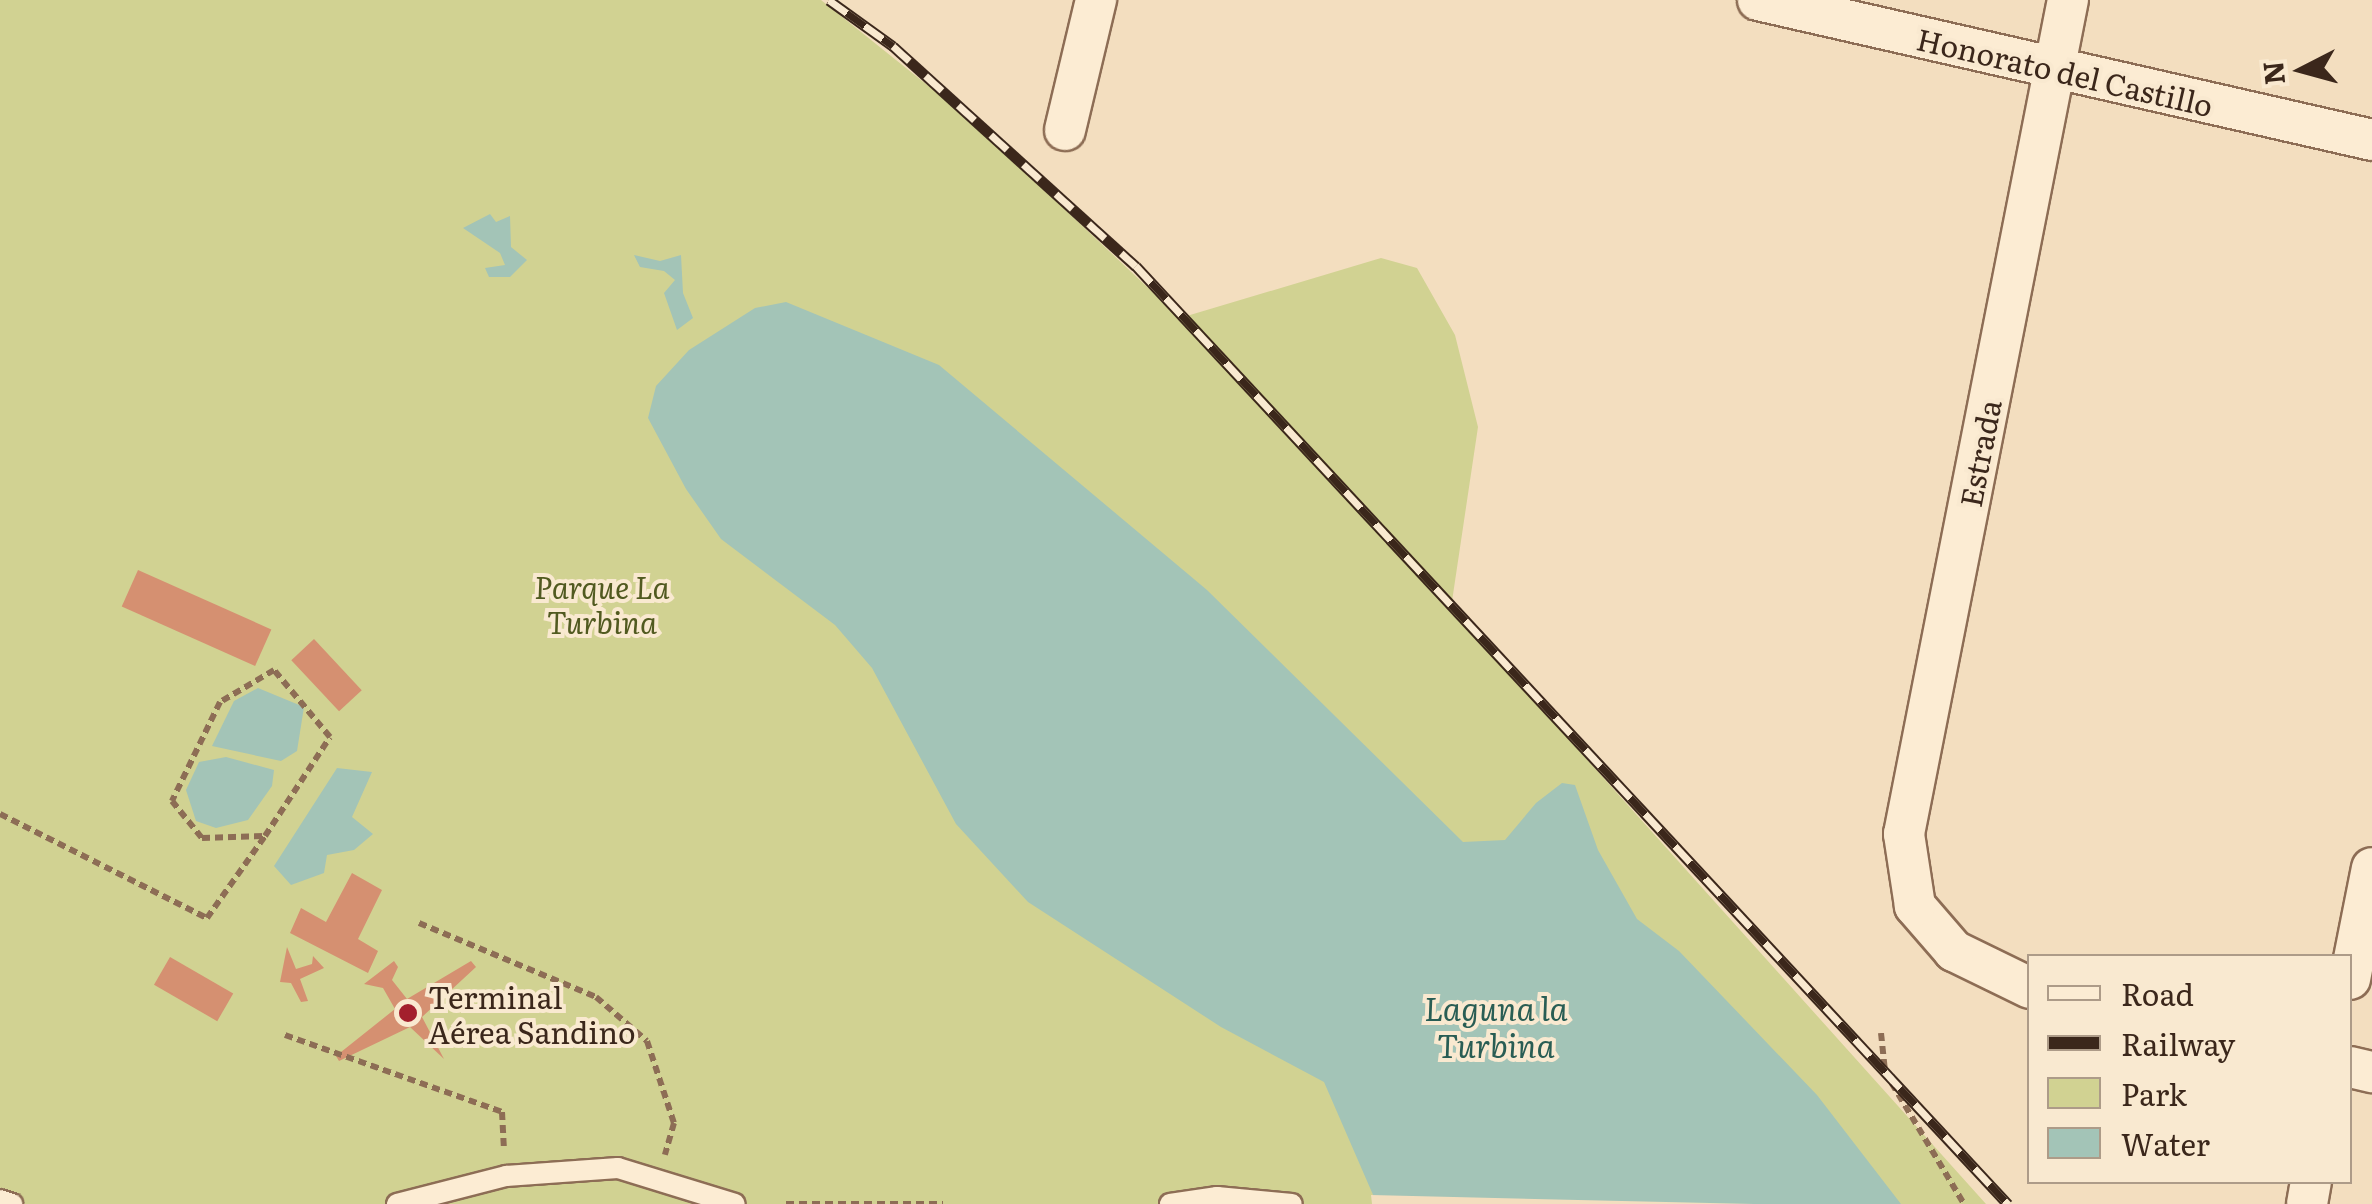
<!DOCTYPE html>
<html>
<head>
<meta charset="utf-8">
<style>
  body { margin:0 }
  #map { position:relative; width:2372px; height:1204px; overflow:hidden; background:#f3debf; font-family:Literata,serif }
  div>[style] { position:absolute }
  [style*='--x'] { left:calc(var(--x)*1px); top:calc(var(--y)*1px); width:calc(var(--w)*1px); rotate:calc(var(--a)*1deg) }
  .green>* { inset:0; background:#d1d292 }
  .water>* { inset:0; background:#a3c4b7 }
  .pier>* { inset:0; background:#f3debf }
  .building>* { inset:0; background:#d59071; transform-origin:0 0 }
  .path>* { height:6px; margin-top:-3px; transform-origin:0; background:repeating-linear-gradient(90deg,#8d6d55 0 8px,transparent 0 13px) }
  .roads { filter:drop-shadow(2px 0 #8d6d55) drop-shadow(-2px 0 #8d6d55) drop-shadow(0 2px #8d6d55) drop-shadow(0 -2px #8d6d55) }
  .lane>* { height:20px; margin:-10px; padding:0 10px; transform-origin:10px; border-radius:10px; background:#fcecd3 }
  .street>* { height:40px; margin:-20px; padding:0 20px; transform-origin:20px; border-radius:20px; background:#fcecd3 }
  .rail>* { height:11px; margin-top:-5.5px; transform-origin:0; background:repeating-linear-gradient(90deg,#f9e9d0 0 22px,#3b271b 0 44px); box-sizing:border-box; border-block:2px solid #3b271b }
  .dots>* { width:28px; height:28px; translate:-50% -50%; box-sizing:border-box; border:5px solid #f9e9d0; border-radius:50% }
  span { translate:-50% -50%; white-space:nowrap; text-align:center; line-height:1.15; -webkit-text-stroke:8px #f9e9d0; paint-order:stroke }
  .street-label { font-size:30px; color:#3b271b }
  .park-label { font-size:30px; color:#515a20; font-style:italic }
  .poi-label { font-size:30px; color:#3b271b }
  .left { translate:0 -50%; text-align:left }
  .water-label { font-size:32px; color:#295d54; font-style:italic }
  .legend { position:absolute; left:2027px; top:954px; width:325px; height:230px; box-sizing:border-box; background:#f9e9d0; border:2px solid #ad9b88; margin:0; padding:12px 18px; list-style:none; font-size:30px; color:#3b271b }
  .legend li { display:flex; align-items:center; gap:20px; height:50px }
  .legend b { width:50px; border:2px solid #ad9b88 }
  .north { position:absolute; left:2252px; top:20px; width:100px; height:100px; -webkit-text-stroke:8px #f9e9d0; paint-order:stroke; rotate:264deg; font-size:28px; font-weight:700; line-height:40px; text-align:center; color:#3b271b }
  .north::after { content:''; display:block; margin:auto; width:35px; height:45px; background:#3b271b; clip-path:polygon(50% 0,100% 100%,50% 72%,0 100%) }
</style>
</head>
<body>
<div id="map">
  <div class="green">
    <div style="clip-path:polygon(0 0,821px 0,966px 116px,1180px 318px,1381px 258px,1417px 268px,1455px 335px,1478px 427px,1451px 608px,1986px 1204px,0 1204px)"></div>
  </div>
  <div class="water">
    <div style="clip-path:polygon(490px 214px,496px 222px,510px 216px,511px 247px,527px 260px,510px 277px,489px 277px,485px 268px,505px 265px,500px 253px,463px 228px)"></div>
    <div style="clip-path:polygon(634px 255px,660px 261px,681px 255px,683px 293px,693px 318px,677px 330px,664px 293px,675px 280px,664px 271px,640px 267px)"></div>
    <div style="clip-path:polygon(786px 302px,939px 365px,1207px 590px,1463px 842px,1505px 840px,1536px 803px,1562px 783px,1575px 785px,1598px 850px,1637px 919px,1679px 951px,1817px 1095px,1901px 1204px,1377px 1204px,1324px 1082px,1221px 1027px,1028px 902px,956px 824px,872px 668px,835px 625px,721px 539px,686px 489px,648px 418px,656px 386px,689px 350px,755px 308px)"></div>
    <div style="clip-path:polygon(258px 688px,304px 707px,297px 751px,281px 761px,212px 746px,234px 701px)"></div>
    <div style="clip-path:polygon(226px 757px,274px 770px,272px 786px,248px 820px,216px 828px,196px 821px,186px 790px,199px 762px)"></div>
    <div style="clip-path:polygon(337px 768px,372px 772px,352px 817px,373px 834px,354px 850px,327px 855px,324px 873px,291px 885px,274px 866px)"></div>
  </div>
  <div class="pier">
    <div style="clip-path:polygon(1371px 1195px,1578px 1200px,1754px 1204px,1372px 1204px)"></div>
  </div>
  <div class="building">
    <div style="left:138px;top:570px;width:146px;height:40px;rotate:24deg"></div>
    <div style="left:314px;top:639px;width:70px;height:31px;rotate:47deg"></div>
    <div style="clip-path:polygon(352px 873px,382px 890px,358px 939px,378px 951px,368px 973px,290px 933px,301px 908px,326px 922px)"></div>
    <div style="clip-path:polygon(287px 947px,296px 969px,312px 964px,313px 956px,324px 968px,300px 979px,308px 1001px,301px 1002px,291px 983px,280px 982px)"></div>
    <div style="left:170px;top:957px;width:73px;height:32px;rotate:30deg"></div>
    <div style="clip-path:polygon(394px 961px,398px 967px,392px 980px,407px 999px,471px 961px,476px 967px,422px 1017px,444px 1059px,410px 1027px,339px 1061px,336px 1056px,395px 1009px,383px 988px,364px 984px)"></div>
  </div>
  <div class="path">
    <div style="--x:0;--y:814;--w:232;--a:26.7"></div>
    <div style="--x:207;--y:918;--w:100;--a:-54.7"></div>
    <div style="--x:265;--y:836;--w:118;--a:-56.7"></div>
    <div style="--x:330;--y:737;--w:87;--a:-129.9"></div>
    <div style="--x:274;--y:670;--w:63;--a:149.3"></div>
    <div style="--x:220;--y:702;--w:110;--a:115.9"></div>
    <div style="--x:172;--y:801;--w:48;--a:51"></div>
    <div style="--x:202;--y:838;--w:63;--a:-1.8"></div>
    <div style="--x:419;--y:923;--w:192;--a:22.7"></div>
    <div style="--x:596;--y:997;--w:67;--a:40.8"></div>
    <div style="--x:647;--y:1041;--w:86;--a:71.8"></div>
    <div style="--x:674;--y:1123;--w:33;--a:106"></div>
    <div style="--x:1881;--y:1033;--w:39;--a:84"></div>
    <div style="--x:1885;--y:1072;--w:154;--a:59.1"></div>
    <div style="--x:285;--y:1035;--w:230;--a:19.5"></div>
    <div style="--x:502;--y:1112;--w:38;--a:87"></div>
    <div style="--x:786;--y:1204;--w:157;--a:0"></div>
  </div>
  <div class="roads">
    <div class="lane">
      <div style="--x:0;--y:1200;--w:13;--a:18"></div>
      <div style="--x:397;--y:1204;--w:113;--a:-14.4"></div>
      <div style="--x:506;--y:1176;--w:112;--a:-4.1"></div>
      <div style="--x:618;--y:1168;--w:122;--a:17.1"></div>
      <div style="--x:1170;--y:1204;--w:48;--a:-8.5"></div>
      <div style="--x:1217;--y:1197;--w:75;--a:5.3"></div>
    </div>
    <div class="street">
      <div style="--x:1758;--y:0;--w:630;--a:12.84"></div>
      <div style="--x:1065;--y:130;--w:134;--a:-76.6"></div>
      <div style="--x:2350;--y:979;--w:113;--a:-78.8"></div>
      <div style="--x:2030;--y:988;--w:85;--a:-154"></div>
      <div style="--x:1954;--y:951;--w:60;--a:-130.9"></div>
      <div style="--x:1915;--y:906;--w:73;--a:-98.7"></div>
      <div style="--x:1904;--y:834;--w:850;--a:-78.88"></div>
      <div style="--x:2350;--y:1067;--w:23;--a:13"></div>
      <div style="--x:2307;--y:1204;--w:22;--a:-80"></div>
    </div>
  </div>
  <div class="rail">
    <div style="--x:829;--y:0;--w:79;--a:35.7"></div>
    <div style="--x:893;--y:46;--w:328;--a:42.2"></div>
    <div style="--x:1136;--y:266;--w:1281;--a:47.09"></div>
  </div>
  <div class="dots">
    <div style="left:408px;top:1013px;background:#a31f2d"></div>
  </div>
  <div class="street-label">
    <span style="left:2065px;top:71px;rotate:13deg">Honorato del Castillo</span>
    <span style="left:1979px;top:453px;rotate:-79deg">Estrada</span>
  </div>
  <div class="park-label">
    <span style="left:602px;top:603px">Parque La<br>Turbina</span>
  </div>
  <div class="poi-label">
    <span class="left" style="left:428px;top:1013px">Terminal<br>Aérea Sandino</span>
  </div>
  <div class="water-label">
    <span style="left:1496px;top:1026px">Laguna la<br>Turbina</span>
  </div>
  <ul class="legend">
  <li><b style="height:12px;background:#fcecd3"></b>Road</li>
  <li><b style="height:12px;background:#3b271b"></b>Railway</li>
  <li><b style="height:28px;background:#d1d292"></b>Park</li>
  <li><b style="height:28px;background:#a3c4b7"></b>Water</li>
  </ul>
  <div class="north">N</div>
</div>
</body>
</html>
